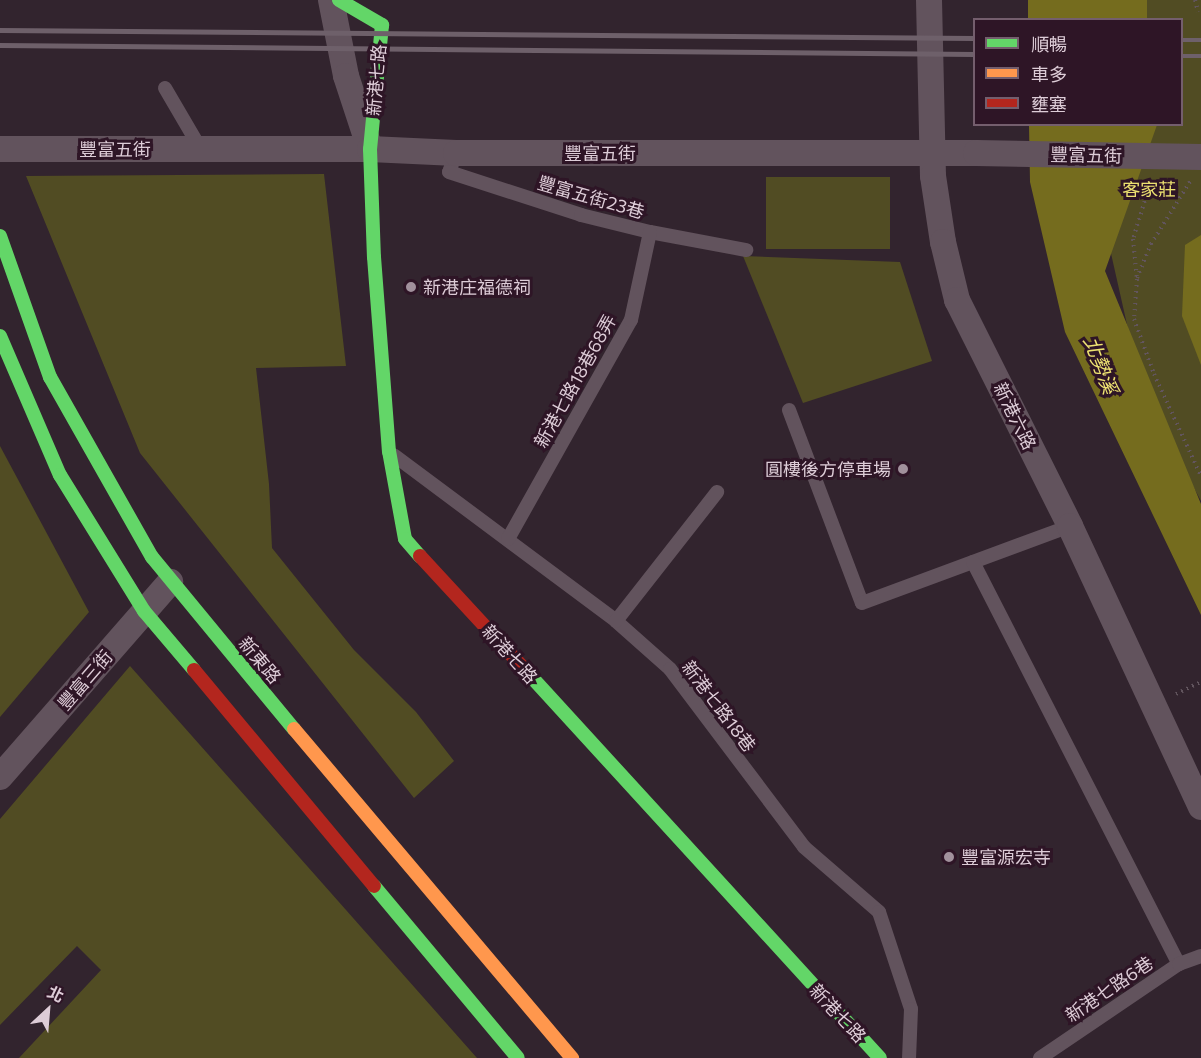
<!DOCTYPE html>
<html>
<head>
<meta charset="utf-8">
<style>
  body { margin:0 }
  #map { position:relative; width:1201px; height:1058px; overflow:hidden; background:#32242e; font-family:Commissioner,"Noto Sans TC",sans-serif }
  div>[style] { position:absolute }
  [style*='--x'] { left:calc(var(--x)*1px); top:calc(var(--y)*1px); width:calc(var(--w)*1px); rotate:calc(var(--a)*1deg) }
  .green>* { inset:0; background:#514c23; transform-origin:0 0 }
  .water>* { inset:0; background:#756c1e; transform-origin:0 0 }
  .path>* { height:4px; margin-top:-2px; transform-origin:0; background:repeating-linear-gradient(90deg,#62555e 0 1.5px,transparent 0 6px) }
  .lane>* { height:14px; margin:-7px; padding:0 7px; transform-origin:7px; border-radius:7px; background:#62535d }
  .street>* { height:26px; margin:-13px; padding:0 13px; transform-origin:13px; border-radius:13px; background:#62535d }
  .fast>* { height:14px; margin:-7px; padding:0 7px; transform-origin:7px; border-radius:7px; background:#63d668 }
  .slow>* { height:14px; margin:-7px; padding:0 7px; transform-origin:7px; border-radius:7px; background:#ff974d }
  .jam>* { height:14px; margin:-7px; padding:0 7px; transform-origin:7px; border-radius:7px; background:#b3261e }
  .rail>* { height:4.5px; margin:-2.25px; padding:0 2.25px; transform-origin:2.25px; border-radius:2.25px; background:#6e606a }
  .dots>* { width:16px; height:16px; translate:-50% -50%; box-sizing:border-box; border:3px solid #2e1526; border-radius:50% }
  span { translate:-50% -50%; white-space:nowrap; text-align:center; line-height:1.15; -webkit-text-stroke:6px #2e1526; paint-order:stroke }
  .street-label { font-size:18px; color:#ddccd7 }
  .park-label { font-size:18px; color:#ede271 }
  .poi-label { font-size:18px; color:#ddccd7 }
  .left { translate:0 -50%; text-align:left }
  .right { translate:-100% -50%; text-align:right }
  .water-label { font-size:20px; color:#eee372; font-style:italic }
  .legend { position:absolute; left:973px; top:18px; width:210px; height:108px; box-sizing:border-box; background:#2e1526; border:2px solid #745e6d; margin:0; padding:8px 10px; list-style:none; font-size:18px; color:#ddccd7 }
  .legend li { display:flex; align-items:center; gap:12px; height:30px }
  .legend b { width:30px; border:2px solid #745e6d }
  .north { position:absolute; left:18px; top:980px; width:60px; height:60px; -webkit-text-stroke:4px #2e1526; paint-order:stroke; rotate:26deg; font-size:16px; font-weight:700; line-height:24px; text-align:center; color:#ddccd7 }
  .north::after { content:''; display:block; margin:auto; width:21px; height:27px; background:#ddccd7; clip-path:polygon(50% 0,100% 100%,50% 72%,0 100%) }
</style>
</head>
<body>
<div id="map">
  <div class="green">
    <div style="clip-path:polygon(1116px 0,1201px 0,1201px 501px,1142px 391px,1096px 187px,1103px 125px,1182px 124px,1182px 20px,1113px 19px)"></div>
    <div style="clip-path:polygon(324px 174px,346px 366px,256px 368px,269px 484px,272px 548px,354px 650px,416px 712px,454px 761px,414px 798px,140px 453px,26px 176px)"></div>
    <div style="left:766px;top:177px;width:124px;height:72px"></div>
    <div style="clip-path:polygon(743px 256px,900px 262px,932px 361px,803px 403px)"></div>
    <div style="clip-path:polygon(0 446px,89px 612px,0 717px)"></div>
    <div style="clip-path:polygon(130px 666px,477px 1058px,19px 1058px,101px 970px,77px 946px,0 1025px,0 819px)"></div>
  </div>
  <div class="water">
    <div style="left:1028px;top:0;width:119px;height:19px"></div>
    <div style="clip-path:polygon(1029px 125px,1157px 125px,1105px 271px,1201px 504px,1201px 615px,1065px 332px,1030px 182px)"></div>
    <div style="clip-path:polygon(1201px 235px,1201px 365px,1182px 316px,1185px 245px)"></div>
  </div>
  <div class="path">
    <div style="--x:1195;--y:0;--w:12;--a:76"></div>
    <div style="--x:1150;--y:184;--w:58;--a:107.2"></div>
    <div style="--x:1133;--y:239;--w:40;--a:84.3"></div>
    <div style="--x:1137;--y:279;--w:40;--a:94.3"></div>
    <div style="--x:1134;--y:319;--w:59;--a:70"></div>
    <div style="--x:1154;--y:374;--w:112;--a:65.3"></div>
    <div style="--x:1137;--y:278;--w:37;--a:-68"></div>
    <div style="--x:1151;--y:244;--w:75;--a:-58"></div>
    <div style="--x:1176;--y:694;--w:28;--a:-26"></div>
  </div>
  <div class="lane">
    <div style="--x:165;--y:88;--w:69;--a:59.7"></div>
    <div style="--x:456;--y:153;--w:20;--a:110"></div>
    <div style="--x:449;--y:172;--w:139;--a:18"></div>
    <div style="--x:581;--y:215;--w:71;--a:13.8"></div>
    <div style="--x:650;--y:232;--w:98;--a:10.6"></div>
    <div style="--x:789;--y:410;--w:206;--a:69.3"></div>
    <div style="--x:862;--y:603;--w:222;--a:-20.3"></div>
    <div style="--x:395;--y:456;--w:276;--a:36.7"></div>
    <div style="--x:616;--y:621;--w:72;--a:41.6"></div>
    <div style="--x:670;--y:669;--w:223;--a:53"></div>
    <div style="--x:804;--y:847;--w:99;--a:40.9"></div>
    <div style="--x:879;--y:912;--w:102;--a:71.7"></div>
    <div style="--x:911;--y:1009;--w:49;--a:92.3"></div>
    <div style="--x:508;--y:539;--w:251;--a:-60.7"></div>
    <div style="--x:631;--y:320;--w:90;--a:-77.8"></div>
    <div style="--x:973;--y:562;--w:452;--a:62.9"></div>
    <div style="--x:616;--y:621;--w:164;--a:-51.9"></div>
    <div style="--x:1040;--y:1058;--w:168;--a:-34.1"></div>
    <div style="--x:1179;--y:964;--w:23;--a:-20"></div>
  </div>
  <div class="street">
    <div style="--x:331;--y:0;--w:77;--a:78.8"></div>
    <div style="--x:346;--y:76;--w:71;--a:71.8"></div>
    <div style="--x:929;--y:0;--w:176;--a:88.7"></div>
    <div style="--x:933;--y:176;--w:67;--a:81.4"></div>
    <div style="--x:943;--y:242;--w:60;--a:76.4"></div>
    <div style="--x:957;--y:300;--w:253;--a:63.4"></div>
    <div style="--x:1070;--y:526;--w:310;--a:65"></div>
    <div style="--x:0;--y:149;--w:370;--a:0"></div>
    <div style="--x:370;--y:149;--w:86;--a:2.7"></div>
    <div style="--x:456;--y:153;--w:520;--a:0"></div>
    <div style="--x:976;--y:153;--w:225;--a:1"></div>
    <div style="--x:0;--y:777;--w:259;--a:-48.9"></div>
  </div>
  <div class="fast">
    <div style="--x:339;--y:0;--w:50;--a:30.2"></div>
    <div style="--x:382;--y:25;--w:125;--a:95.5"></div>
    <div style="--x:370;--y:149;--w:108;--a:87.9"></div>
    <div style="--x:374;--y:257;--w:195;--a:85.6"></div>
    <div style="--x:389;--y:451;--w:89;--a:79.7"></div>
    <div style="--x:405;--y:539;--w:23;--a:49"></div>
    <div style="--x:0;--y:236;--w:150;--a:70.5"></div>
    <div style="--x:50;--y:377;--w:207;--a:60.5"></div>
    <div style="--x:152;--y:557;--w:223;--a:50.5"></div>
    <div style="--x:0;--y:336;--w:151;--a:66.7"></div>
    <div style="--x:60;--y:475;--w:160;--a:58.3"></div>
    <div style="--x:144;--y:611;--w:77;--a:49.7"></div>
    <div style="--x:527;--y:672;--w:523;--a:47.56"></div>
    <div style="--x:374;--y:886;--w:224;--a:50.1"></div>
  </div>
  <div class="slow">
    <div style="--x:294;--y:729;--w:431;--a:49.8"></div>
  </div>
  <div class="jam">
    <div style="--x:420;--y:556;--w:158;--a:47.3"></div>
    <div style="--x:194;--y:670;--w:281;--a:50.2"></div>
  </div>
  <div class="rail">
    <div style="--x:0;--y:30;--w:974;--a:0.47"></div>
    <div style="--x:1182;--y:40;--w:19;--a:0"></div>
    <div style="--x:0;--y:45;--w:974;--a:0.53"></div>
    <div style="--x:1182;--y:56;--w:19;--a:0"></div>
  </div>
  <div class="dots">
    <div style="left:411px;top:287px;background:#a1919c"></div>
    <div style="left:903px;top:469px;background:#a1919c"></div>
    <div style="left:949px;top:857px;background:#a1919c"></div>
  </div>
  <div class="street-label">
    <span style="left:376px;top:80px;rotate:-85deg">新港七路</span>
    <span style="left:115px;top:149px">豐富五街</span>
    <span style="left:600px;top:153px">豐富五街</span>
    <span style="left:1086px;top:155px;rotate:1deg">豐富五街</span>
    <span style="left:591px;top:197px;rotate:16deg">豐富五街23巷</span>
    <span style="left:575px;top:381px;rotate:-61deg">新港七路18巷68弄</span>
    <span style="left:1015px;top:416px;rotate:64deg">新港六路</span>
    <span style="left:510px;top:654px;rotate:48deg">新港七路</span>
    <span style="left:260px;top:660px;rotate:50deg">新東路</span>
    <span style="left:85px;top:680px;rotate:-49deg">豐富三街</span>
    <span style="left:719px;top:706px;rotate:53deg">新港七路18巷</span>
    <span style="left:1109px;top:989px;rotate:-34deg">新港七路6巷</span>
    <span style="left:838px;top:1013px;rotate:47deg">新港七路</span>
  </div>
  <div class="park-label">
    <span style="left:1149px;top:189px">客家莊</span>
  </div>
  <div class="poi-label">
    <span class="left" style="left:423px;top:287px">新港庄福德祠</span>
    <span class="right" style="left:891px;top:469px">圓樓後方停車場</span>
    <span class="left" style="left:961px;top:857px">豐富源宏寺</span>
  </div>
  <div class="water-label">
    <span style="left:1101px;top:365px;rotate:69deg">北勢溪</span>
  </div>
  <ul class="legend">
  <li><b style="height:8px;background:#63d668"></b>順暢</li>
  <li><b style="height:8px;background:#ff974d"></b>車多</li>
  <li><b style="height:8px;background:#b3261e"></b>壅塞</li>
  </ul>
  <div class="north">北</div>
</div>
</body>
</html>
